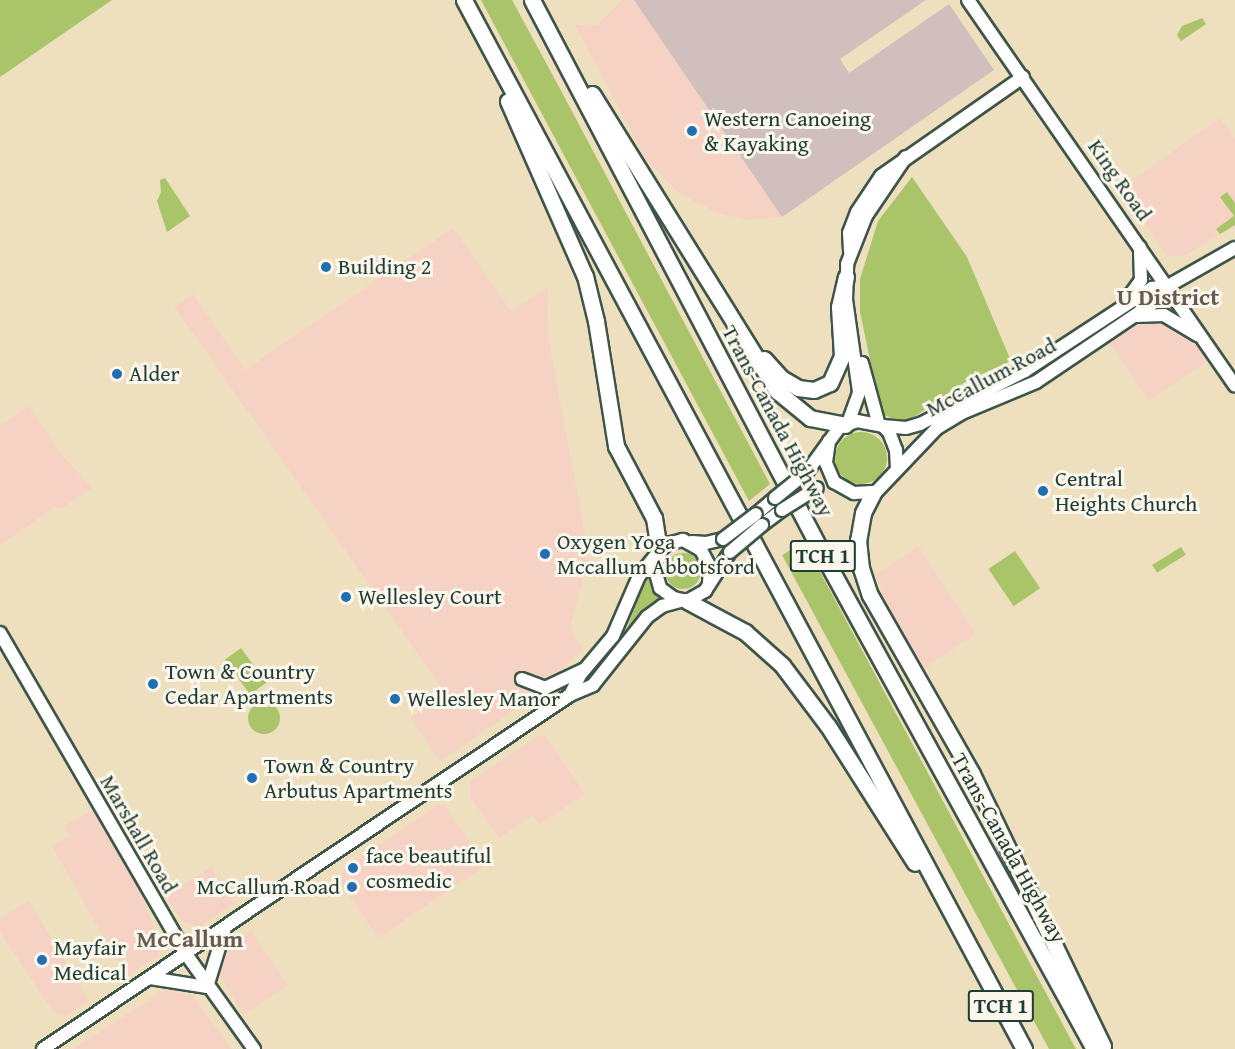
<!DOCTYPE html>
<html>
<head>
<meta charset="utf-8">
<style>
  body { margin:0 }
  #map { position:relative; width:1235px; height:1049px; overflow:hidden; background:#eedfbe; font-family:"Gentium Book Plus",serif }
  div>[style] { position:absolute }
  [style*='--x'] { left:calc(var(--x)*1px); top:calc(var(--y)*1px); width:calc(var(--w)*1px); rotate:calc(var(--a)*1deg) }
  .built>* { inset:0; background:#f6d2c4 }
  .industrial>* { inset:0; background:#d1bfbe }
  .green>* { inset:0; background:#aac469; transform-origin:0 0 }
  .round { border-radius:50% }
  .roads { filter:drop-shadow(2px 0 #3e5549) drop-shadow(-2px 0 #3e5549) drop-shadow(0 2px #3e5549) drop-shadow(0 -2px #3e5549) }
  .secondary>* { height:12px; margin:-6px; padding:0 6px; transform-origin:6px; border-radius:6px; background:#fff }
  .highway>* { height:15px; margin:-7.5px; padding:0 7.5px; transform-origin:7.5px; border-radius:7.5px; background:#fff }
  .bridges { filter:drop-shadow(2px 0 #3e5549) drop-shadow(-2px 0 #3e5549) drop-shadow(0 2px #3e5549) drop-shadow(0 -2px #3e5549) }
  .secondary-bridge>* { height:12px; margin:-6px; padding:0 6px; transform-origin:6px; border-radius:6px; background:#fff }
  .dots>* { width:16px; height:16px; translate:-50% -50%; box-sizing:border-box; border:3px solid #fbf7ec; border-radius:50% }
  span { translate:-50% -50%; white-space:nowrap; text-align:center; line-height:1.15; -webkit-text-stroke:6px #fbf7ec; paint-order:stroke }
  .shield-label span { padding:2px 4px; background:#fbf7ec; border:2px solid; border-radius:4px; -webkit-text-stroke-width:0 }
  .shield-label { font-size:21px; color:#1f3d34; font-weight:700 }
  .poi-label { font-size:22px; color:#1f3d34 }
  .left { translate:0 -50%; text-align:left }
  .right { translate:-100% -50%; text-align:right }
  .street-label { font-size:22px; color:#1f3d34 }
  .neighbourhood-label { font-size:24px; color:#655b53; font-weight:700 }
</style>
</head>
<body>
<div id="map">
  <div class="built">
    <div style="clip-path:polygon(622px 0,634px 0,782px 217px,747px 220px,718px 213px,680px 194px,646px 159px,575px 25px,597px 25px)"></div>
    <div style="clip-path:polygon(1220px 118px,1235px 139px,1235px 226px,1183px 256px,1167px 256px,1121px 188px)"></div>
    <div style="clip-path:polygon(453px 228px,511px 311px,548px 287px,547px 331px,589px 555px,570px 628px,583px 650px,515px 710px,440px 761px,410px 718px,446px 694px,174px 306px,193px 294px,245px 370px)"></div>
    <div style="clip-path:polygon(1143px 322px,1160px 322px,1178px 330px,1212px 358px,1149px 401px,1109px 343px)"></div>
    <div style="clip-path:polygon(29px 406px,62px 455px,92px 488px,62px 508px,55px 507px,0 545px,0 426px)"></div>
    <div style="clip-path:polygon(918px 546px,976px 634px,925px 668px,899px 630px,875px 575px)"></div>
    <div style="clip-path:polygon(540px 735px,547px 738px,585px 794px,540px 824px,533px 815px,499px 838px,470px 797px,470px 781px)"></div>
    <div style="clip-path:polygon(439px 804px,444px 805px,486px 865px,378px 938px,341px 883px,343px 870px)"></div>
    <div style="clip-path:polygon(95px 809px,137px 884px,160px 944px,158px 956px,126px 977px,52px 846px,69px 836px,64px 826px)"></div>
    <div style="clip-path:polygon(211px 867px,234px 903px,200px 926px,183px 922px,166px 897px)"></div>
    <div style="clip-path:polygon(29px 901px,89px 1001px,67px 1015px,54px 1013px,0 932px,0 918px)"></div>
    <div style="clip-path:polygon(251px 931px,288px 985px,244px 1015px,218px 973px,224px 948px)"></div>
    <div style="clip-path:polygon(164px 990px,192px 995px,232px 1049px,74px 1049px)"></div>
  </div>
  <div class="industrial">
    <div style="clip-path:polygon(634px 0,926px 0,840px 59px,849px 73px,949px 4px,994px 70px,782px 217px)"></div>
  </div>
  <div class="green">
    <div style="clip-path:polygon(0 0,112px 0,0 77px)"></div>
    <div style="clip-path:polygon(481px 0,512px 0,558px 85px,770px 484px,749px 501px)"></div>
    <div style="clip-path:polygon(1202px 18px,1206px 24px,1181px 41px,1177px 35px,1182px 26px)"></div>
    <div style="clip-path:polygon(912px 177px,967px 257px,1011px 361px,965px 382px,911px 419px,899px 421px,884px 415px,878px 398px,860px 312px,860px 279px,878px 221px)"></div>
    <div style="clip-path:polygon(165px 178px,190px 216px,167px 232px,157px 201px,161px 192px,160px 180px)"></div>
    <div style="clip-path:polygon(1227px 192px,1235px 203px,1235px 225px,1220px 234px,1216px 229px,1234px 216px,1220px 197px)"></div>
    <div class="round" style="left:835px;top:432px;width:52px;height:52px"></div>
    <div style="clip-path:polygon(804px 542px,1010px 926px,1076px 1049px,1049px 1049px,782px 555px)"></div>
    <div style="left:1181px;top:547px;width:9px;height:34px;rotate:58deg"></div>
    <div style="left:1015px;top:551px;width:45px;height:32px;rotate:56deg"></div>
    <div class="round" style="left:665px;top:553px;width:36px;height:36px"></div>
    <div style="clip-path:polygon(649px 577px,661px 597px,642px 610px,626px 632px,641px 588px)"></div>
    <div style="left:241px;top:648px;width:43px;height:20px;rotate:54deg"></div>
    <div class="round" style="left:248px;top:702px;width:32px;height:32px"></div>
  </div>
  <div class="roads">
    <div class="secondary">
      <div style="--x:968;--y:0;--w:469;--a:55.3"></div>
      <div style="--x:850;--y:251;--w:18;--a:-93"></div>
      <div style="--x:849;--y:233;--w:22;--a:-69"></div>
      <div style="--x:857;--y:212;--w:43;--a:-56.3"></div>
      <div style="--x:881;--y:176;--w:173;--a:-34.9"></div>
      <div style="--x:1125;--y:302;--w:27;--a:-54"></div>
      <div style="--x:1141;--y:280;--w:33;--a:-92"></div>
      <div style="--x:1136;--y:316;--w:28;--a:-2"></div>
      <div style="--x:1164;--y:315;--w:39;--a:31"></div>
      <div style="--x:862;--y:363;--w:64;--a:74.7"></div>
      <div style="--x:848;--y:423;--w:33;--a:-70"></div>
      <div style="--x:859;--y:392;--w:93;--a:-98"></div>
      <div style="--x:846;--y:300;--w:36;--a:-88"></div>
      <div style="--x:847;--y:264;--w:52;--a:-68.4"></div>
      <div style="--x:866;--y:216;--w:71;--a:-55.9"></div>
      <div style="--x:883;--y:426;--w:23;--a:5"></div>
      <div style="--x:906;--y:428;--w:15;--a:-16"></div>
      <div style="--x:920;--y:424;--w:118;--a:-26.8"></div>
      <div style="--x:1025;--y:371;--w:152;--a:-33.2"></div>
      <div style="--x:1152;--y:288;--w:16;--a:-7"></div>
      <div style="--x:1168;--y:286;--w:77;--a:-29.6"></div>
      <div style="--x:829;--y:441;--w:22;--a:98"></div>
      <div style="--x:826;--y:463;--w:21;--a:67"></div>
      <div style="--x:834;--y:482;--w:23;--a:29"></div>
      <div style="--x:854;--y:493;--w:22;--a:-3"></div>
      <div style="--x:876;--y:492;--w:88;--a:-46.4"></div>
      <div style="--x:937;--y:428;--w:29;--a:-31"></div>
      <div style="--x:962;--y:413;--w:80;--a:-22.7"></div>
      <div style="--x:1036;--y:382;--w:148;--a:-34"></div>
      <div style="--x:1159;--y:299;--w:16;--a:-55"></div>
      <div style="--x:807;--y:472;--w:54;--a:-54"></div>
      <div style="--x:839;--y:428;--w:19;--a:-21"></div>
      <div style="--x:857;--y:421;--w:26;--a:11"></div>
      <div style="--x:883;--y:426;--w:8;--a:45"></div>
      <div style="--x:889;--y:432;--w:19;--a:69"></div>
      <div style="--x:896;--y:450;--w:19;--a:87"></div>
      <div style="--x:756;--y:514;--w:25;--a:-40"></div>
      <div style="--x:762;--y:525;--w:25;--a:-37"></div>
      <div style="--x:692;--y:542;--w:14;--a:4"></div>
      <div style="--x:706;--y:543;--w:17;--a:-13"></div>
      <div style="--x:709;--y:583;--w:16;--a:-86"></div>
      <div style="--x:710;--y:567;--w:19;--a:-118"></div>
      <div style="--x:701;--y:550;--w:21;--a:-151"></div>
      <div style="--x:683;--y:540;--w:16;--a:166"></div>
      <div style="--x:667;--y:544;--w:11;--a:139"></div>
      <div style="--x:659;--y:551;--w:19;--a:102"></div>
      <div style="--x:655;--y:570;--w:19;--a:74"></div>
      <div style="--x:660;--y:588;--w:17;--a:36"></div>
      <div style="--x:674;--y:598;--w:13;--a:13"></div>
      <div style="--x:687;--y:601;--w:21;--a:-29"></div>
      <div style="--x:705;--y:591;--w:46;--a:-57.3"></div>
      <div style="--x:0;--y:633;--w:371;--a:59.9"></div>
      <div style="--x:186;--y:954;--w:117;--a:54.4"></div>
      <div style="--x:522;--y:679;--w:25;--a:21"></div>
      <div style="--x:545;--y:688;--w:44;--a:-25.4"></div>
      <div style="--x:570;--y:695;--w:22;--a:-63"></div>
      <div style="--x:580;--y:675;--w:51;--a:-49.8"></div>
      <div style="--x:613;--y:636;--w:65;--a:-66.6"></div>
      <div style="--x:639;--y:576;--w:27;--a:-51"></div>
      <div style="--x:150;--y:978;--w:58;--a:9"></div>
      <div style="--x:207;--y:987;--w:62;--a:-73"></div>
      <div style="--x:43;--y:1049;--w:635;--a:-33.89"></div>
      <div style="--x:570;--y:695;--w:25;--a:-23"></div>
      <div style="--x:593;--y:685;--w:87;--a:-51.5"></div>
      <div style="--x:647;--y:617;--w:19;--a:-36"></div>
      <div style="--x:662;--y:606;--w:20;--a:-15"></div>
    </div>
    <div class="highway">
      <div style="--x:464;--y:0;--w:1189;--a:61.9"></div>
      <div style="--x:532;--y:0;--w:627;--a:62.33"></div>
      <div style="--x:823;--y:555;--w:563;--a:61.25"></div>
      <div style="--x:592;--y:94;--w:350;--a:58.1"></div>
      <div style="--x:777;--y:391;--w:43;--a:39.3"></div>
      <div style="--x:810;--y:418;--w:36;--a:11"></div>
      <div style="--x:508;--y:101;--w:191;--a:66.3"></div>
      <div style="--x:585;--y:276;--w:46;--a:76.3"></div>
      <div style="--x:596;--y:321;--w:127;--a:80.9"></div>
      <div style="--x:616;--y:446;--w:81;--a:62.2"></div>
      <div style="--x:654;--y:518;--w:33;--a:81"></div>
      <div style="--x:764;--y:359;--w:25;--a:48"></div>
      <div style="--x:781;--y:378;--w:20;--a:30"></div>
      <div style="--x:798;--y:388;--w:16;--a:7"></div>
      <div style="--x:814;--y:390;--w:17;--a:-24"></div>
      <div style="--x:830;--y:383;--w:30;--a:-66"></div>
      <div style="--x:842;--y:356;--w:49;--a:-93.5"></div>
      <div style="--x:839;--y:307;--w:31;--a:-77"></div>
      <div style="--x:873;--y:493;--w:22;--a:117"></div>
      <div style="--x:863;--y:513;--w:27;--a:100"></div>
      <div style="--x:858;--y:540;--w:28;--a:84"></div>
      <div style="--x:861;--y:568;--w:28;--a:72"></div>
      <div style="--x:870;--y:595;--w:206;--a:60.3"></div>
      <div style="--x:972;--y:774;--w:302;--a:64.3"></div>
      <div style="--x:687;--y:601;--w:66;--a:28.1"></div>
      <div style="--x:745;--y:632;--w:50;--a:41.7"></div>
      <div style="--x:782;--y:665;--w:76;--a:53"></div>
      <div style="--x:828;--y:726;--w:162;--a:57.6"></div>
    </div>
  </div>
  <div class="bridges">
    <div class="secondary-bridge">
      <div style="--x:775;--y:498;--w:41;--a:-39.1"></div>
      <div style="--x:782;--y:510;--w:41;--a:-32.2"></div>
      <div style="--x:723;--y:539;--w:41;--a:-37.1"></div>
      <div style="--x:730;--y:552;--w:42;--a:-40.2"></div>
    </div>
  </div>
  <div class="dots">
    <div style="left:692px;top:131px;background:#1f6fb2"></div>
    <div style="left:326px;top:267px;background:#1f6fb2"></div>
    <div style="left:117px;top:374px;background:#1f6fb2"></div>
    <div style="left:1043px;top:491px;background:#1f6fb2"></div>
    <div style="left:545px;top:554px;background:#1f6fb2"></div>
    <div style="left:346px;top:597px;background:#1f6fb2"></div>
    <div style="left:153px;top:684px;background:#1f6fb2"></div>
    <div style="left:395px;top:699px;background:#1f6fb2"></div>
    <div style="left:252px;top:778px;background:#1f6fb2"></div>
    <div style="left:353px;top:868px;background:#1f6fb2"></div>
    <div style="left:352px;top:887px;background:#1f6fb2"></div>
    <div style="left:42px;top:960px;background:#1f6fb2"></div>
  </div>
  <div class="shield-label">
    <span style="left:823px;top:556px">TCH 1</span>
    <span style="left:1001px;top:1006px">TCH 1</span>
  </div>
  <div class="poi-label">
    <span class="left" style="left:704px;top:131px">Western Canoeing<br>&amp; Kayaking</span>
    <span class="left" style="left:338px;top:267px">Building 2</span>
    <span class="left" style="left:129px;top:374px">Alder</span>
    <span class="left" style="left:1055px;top:491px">Central<br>Heights Church</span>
    <span class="left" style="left:557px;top:554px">Oxygen Yoga<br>Mccallum Abbotsford</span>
    <span class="left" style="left:358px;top:597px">Wellesley Court</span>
    <span class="left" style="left:165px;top:684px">Town &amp; Country<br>Cedar Apartments</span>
    <span class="left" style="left:407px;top:699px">Wellesley Manor</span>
    <span class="left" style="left:264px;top:778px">Town &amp; Country<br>Arbutus Apartments</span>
    <span class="left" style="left:366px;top:868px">face beautiful<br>cosmedic</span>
    <span class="right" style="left:340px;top:887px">McCallum Road</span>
    <span class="left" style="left:54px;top:960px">Mayfair<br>Medical</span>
  </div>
  <div class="street-label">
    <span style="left:1120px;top:180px;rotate:55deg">King Road</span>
    <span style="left:991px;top:377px;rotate:-28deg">McCallum Road</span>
    <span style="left:778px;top:421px;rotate:62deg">Trans-Canada Highway</span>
    <span style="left:139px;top:834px;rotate:60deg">Marshall Road</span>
    <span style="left:1009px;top:848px;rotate:61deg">Trans-Canada Highway</span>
  </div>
  <div class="neighbourhood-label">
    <span style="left:1168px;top:297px">U District</span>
    <span style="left:190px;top:939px">McCallum</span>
  </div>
</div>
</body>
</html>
